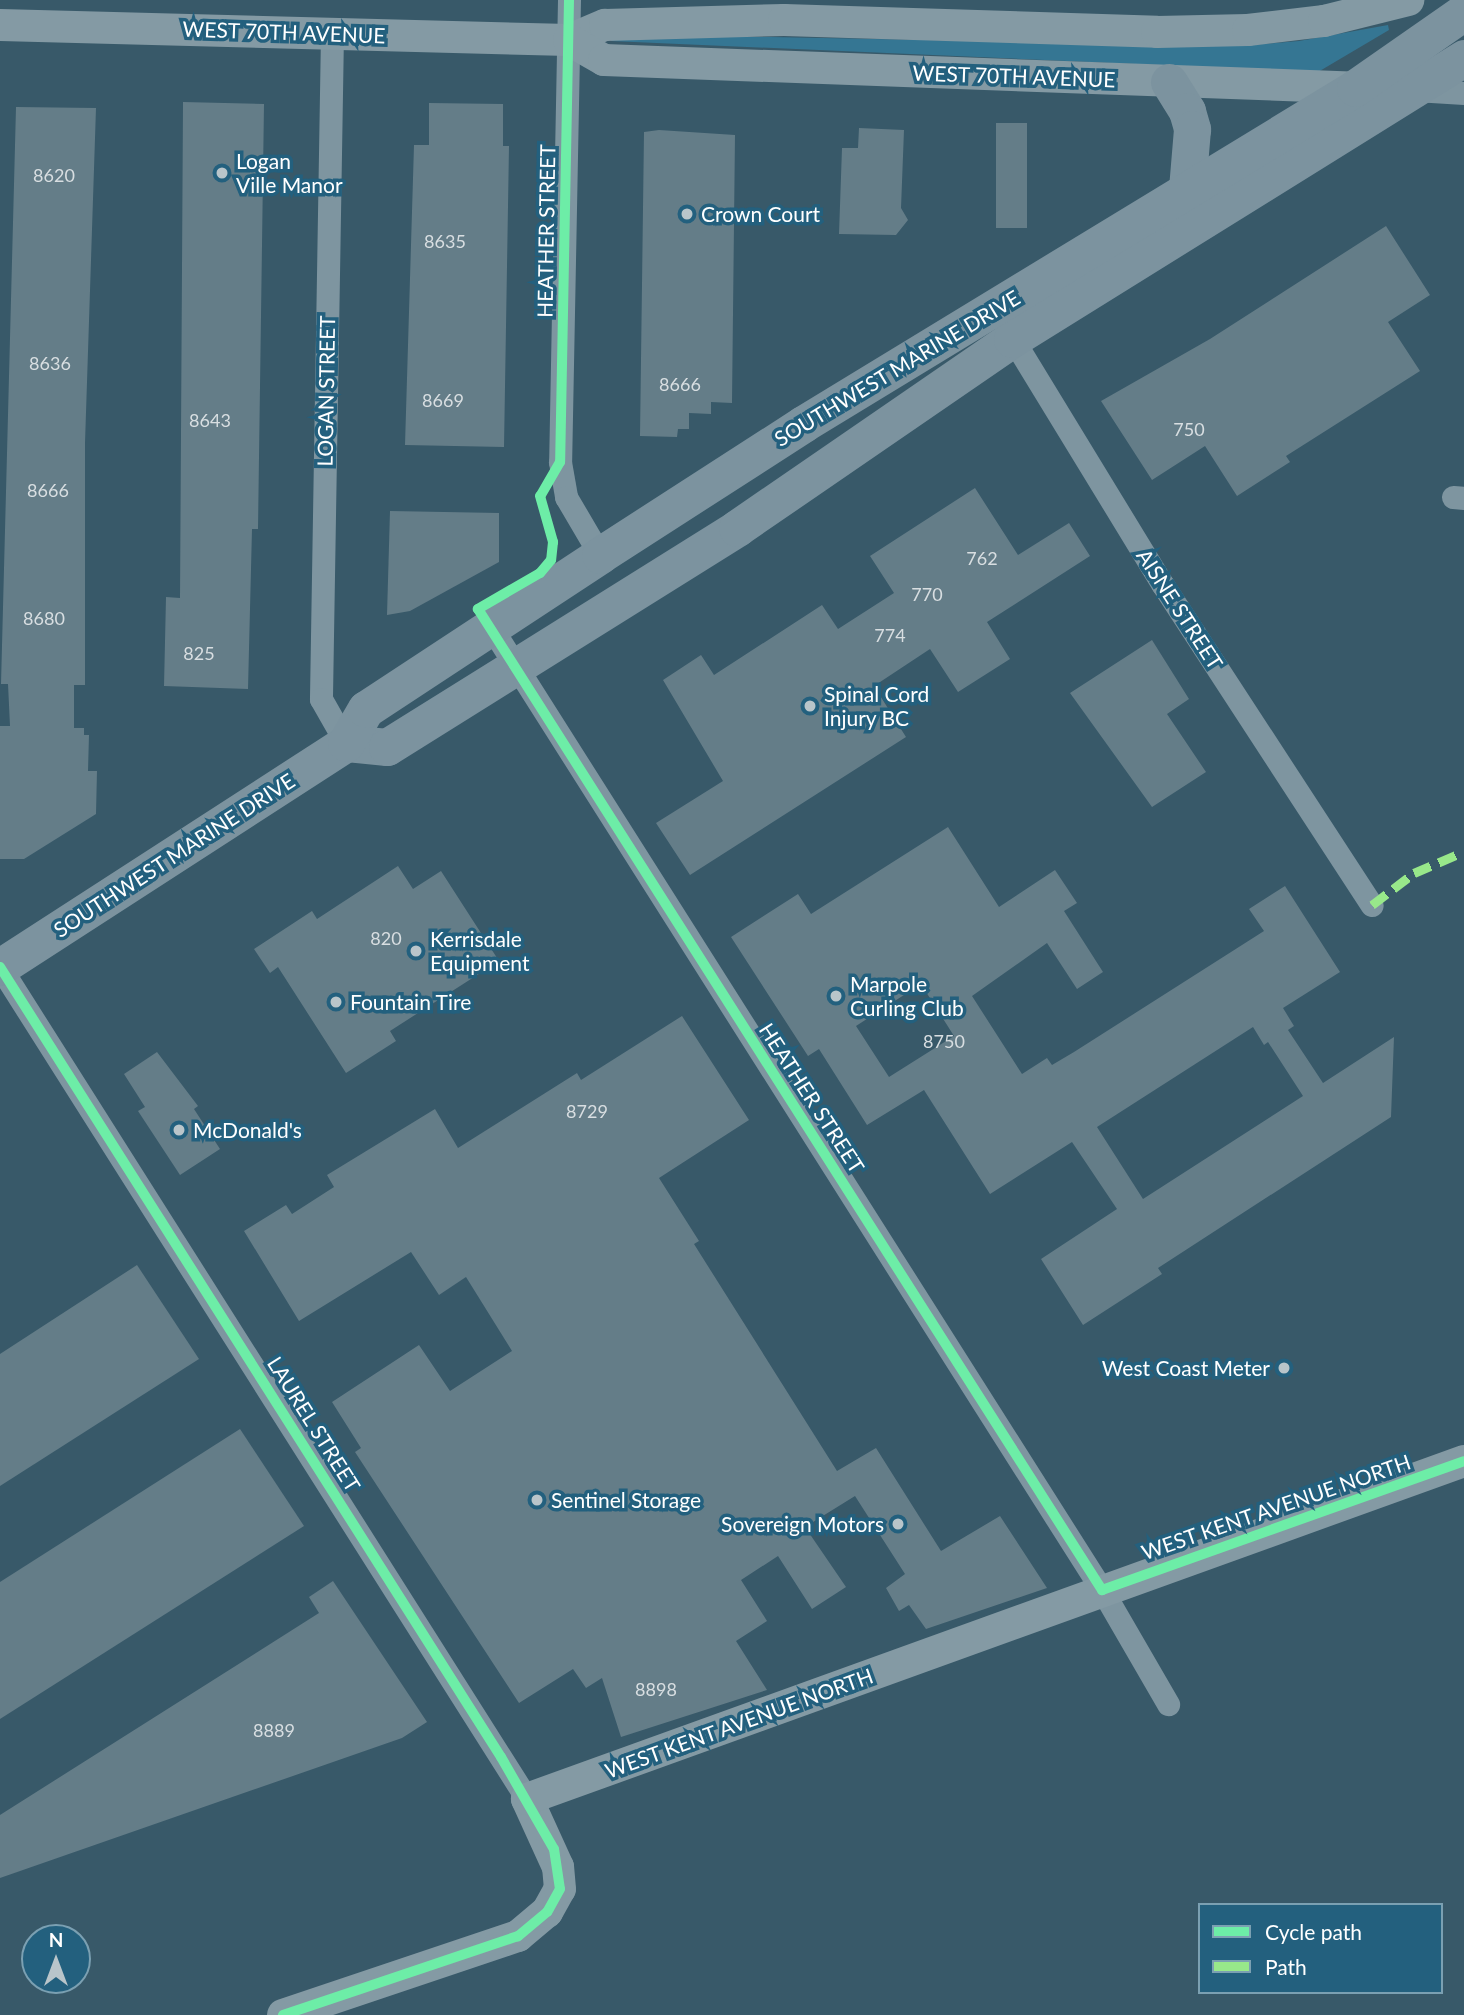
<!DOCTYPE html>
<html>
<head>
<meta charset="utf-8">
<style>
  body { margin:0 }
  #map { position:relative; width:1464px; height:2015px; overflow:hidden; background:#385969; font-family:Lato,sans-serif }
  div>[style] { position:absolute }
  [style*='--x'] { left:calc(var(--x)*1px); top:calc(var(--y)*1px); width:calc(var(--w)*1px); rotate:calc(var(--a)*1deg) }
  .green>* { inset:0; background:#357693 }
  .building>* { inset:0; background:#647d88; transform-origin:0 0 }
  .street>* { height:23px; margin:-11.5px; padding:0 11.5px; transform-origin:11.5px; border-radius:11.5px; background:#7e95a0 }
  .secondary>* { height:32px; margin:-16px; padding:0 16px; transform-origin:16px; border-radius:16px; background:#849aa4 }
  .primary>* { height:37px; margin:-18.5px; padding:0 18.5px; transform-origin:18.5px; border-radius:18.5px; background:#7c939f }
  .quiet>* { height:9px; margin-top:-4.5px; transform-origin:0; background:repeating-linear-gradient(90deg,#98e88a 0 18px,transparent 0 27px) }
  .cycleway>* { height:10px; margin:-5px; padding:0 5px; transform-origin:5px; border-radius:5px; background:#6deda7 }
  .dots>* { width:19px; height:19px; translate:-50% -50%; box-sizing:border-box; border:4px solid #23607e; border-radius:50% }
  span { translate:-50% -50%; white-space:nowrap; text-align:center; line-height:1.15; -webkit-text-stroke:7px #23607e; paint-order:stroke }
  .number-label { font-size:18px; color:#d8dee1 }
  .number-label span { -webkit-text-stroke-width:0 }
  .street-label { font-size:21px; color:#fff }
  .poi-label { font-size:21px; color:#fff }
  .left { translate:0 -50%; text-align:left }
  .right { translate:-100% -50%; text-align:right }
  .legend { position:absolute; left:1198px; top:1903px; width:245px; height:91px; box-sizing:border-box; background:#23607e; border:2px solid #7ba0b2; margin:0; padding:9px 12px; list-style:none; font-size:21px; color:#fff }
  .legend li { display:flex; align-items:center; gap:14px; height:35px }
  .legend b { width:35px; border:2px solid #7ba0b2 }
  .north { position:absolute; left:21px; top:1924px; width:70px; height:70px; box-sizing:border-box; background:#23607e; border:2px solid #7ba0b2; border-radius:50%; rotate:0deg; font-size:19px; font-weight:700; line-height:28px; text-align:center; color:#fff }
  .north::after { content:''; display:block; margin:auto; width:24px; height:32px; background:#b9c5ca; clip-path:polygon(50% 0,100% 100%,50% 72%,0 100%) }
</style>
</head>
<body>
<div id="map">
  <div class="green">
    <div style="clip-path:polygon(1388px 25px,1389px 30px,1318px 72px,611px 41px,613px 37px,770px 37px,1238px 46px,1299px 41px)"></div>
  </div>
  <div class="building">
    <div style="clip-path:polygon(183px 102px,264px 104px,258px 529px,252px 529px,248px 689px,164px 686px,166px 597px,180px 598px)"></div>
    <div style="clip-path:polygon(429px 103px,503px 104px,503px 146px,509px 146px,504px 447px,405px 445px,414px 145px,429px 145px)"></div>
    <div style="clip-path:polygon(16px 107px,96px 108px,85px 443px,85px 685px,74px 685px,74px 728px,84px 728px,84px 735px,89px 735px,88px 771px,97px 771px,96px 814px,24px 859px,0 859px,0 726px,10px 726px,8px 684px,1px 684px)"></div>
    <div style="left:996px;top:123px;width:31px;height:105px"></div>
    <div style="clip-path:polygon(859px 128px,904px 130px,901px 208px,908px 220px,896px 235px,839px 234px,842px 148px,858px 148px)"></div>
    <div style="clip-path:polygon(659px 130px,735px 135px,732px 403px,711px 402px,711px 414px,689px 413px,689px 429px,678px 429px,677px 437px,640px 436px,644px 132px)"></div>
    <div style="clip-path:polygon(1386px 226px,1430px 295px,1388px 322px,1420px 371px,1286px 456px,1290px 462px,1237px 496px,1205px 446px,1152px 480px,1101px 401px,1210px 339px)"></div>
    <div style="clip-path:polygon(975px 488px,1018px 555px,1069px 523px,1090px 556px,987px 622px,1010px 659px,958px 692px,930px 649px,874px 686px,906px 737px,690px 875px,656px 823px,723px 781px,663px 680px,701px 655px,714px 675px,822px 605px,838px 629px,894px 593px,870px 556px)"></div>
    <div style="clip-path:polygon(390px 511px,499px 513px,499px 562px,410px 611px,387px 615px)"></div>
    <div style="clip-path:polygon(1152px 640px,1189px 699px,1167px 714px,1206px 772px,1152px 807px,1070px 693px)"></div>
    <div style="clip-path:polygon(evenodd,948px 827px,999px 907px,1055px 870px,1077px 903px,1064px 911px,1103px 972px,1077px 989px,1047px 943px,972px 996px,1022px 1074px,1047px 1058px,1052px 1065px,1074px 1052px,1264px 931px,1249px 909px,1285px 886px,1340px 972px,1283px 1008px,1294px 1026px,1288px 1030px,1323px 1083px,1394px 1037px,1391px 1117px,1158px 1268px,1162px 1274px,1083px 1325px,1041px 1259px,1117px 1209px,1072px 1142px,990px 1194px,924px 1090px,867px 1125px,819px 1049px,808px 1056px,731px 937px,798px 894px,811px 914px,948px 827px,921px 984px,954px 1036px,889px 1077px,856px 1026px,921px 984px,948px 827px,1253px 1027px,1264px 1045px,1268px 1042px,1303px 1096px,1143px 1199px,1097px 1127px,1253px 1027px)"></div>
    <div style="clip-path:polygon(398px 866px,413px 889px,441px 871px,499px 961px,390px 1031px,396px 1041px,346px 1073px,278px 967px,270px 973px,254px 949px,312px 911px,317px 919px)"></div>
    <div style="clip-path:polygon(682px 1016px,749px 1120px,659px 1178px,699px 1241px,694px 1244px,837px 1471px,876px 1448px,941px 1551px,1000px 1516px,1047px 1588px,926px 1629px,909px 1605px,899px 1611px,886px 1588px,905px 1574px,855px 1496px,805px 1527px,846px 1587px,812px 1609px,778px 1556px,741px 1580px,767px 1621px,736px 1641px,767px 1690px,621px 1737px,602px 1678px,586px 1688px,573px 1669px,519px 1703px,355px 1452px,361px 1448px,332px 1402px,419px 1345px,450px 1391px,512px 1351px,466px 1277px,439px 1295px,411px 1252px,299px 1321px,244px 1231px,286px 1205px,292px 1214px,334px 1187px,327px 1175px,435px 1109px,458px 1148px,577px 1073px,581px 1080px)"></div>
    <div style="clip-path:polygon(157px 1052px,198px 1106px,194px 1109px,220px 1149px,180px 1175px,138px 1111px,145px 1107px,124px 1074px)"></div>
    <div style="clip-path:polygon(137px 1265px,199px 1359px,0 1486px,0 1354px)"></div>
    <div style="clip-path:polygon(240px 1429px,304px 1526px,0 1719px,0 1582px)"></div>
    <div style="clip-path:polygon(333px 1581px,427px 1722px,402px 1738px,0 1878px,0 1815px,319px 1613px,309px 1597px)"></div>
  </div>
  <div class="street">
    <div style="--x:569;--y:0;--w:462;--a:91.1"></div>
    <div style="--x:560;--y:462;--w:36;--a:80"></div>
    <div style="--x:566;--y:497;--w:67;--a:59.6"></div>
    <div style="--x:332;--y:33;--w:666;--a:90.95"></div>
    <div style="--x:321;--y:699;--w:51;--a:60.4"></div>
    <div style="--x:1415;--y:90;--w:49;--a:3.5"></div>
    <div style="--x:1006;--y:328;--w:301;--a:58.6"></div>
    <div style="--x:1163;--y:585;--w:382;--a:56.9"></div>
    <div style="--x:1453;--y:497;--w:11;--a:5"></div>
    <div style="--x:491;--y:627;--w:1140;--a:57.61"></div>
    <div style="--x:1102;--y:1590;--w:132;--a:59.9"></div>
    <div style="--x:0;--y:967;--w:985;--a:57.65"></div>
  </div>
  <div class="secondary">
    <div style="--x:0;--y:25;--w:569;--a:1.51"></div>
    <div style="--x:569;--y:40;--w:39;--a:-23"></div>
    <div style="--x:605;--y:25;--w:179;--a:-1.6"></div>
    <div style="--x:784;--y:20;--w:373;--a:1.8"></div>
    <div style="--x:1157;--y:32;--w:91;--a:-1.3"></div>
    <div style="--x:1248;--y:30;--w:77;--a:-6.8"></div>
    <div style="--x:1324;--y:21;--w:87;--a:-14"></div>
    <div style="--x:569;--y:40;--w:40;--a:29.7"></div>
    <div style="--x:604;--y:60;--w:760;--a:2.11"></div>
    <div style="--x:283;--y:2015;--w:248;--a:-18.6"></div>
    <div style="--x:518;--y:1936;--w:38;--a:-40"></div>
    <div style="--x:547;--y:1912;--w:26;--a:-61"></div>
    <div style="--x:560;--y:1889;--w:22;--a:-95"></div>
    <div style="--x:558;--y:1867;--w:75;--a:-114.5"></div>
    <div style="--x:527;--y:1799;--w:996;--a:-19.84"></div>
  </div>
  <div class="primary">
    <div style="--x:1169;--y:82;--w:34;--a:58"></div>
    <div style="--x:1187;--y:111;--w:19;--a:74"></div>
    <div style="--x:1192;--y:129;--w:59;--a:94.8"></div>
    <div style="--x:346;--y:743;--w:41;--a:5.6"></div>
    <div style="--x:387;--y:747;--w:413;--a:-32"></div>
    <div style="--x:737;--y:528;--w:334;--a:-34.5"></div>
    <div style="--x:1012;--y:339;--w:532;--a:-31.87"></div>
    <div style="--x:0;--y:967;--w:412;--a:-32.9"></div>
    <div style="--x:346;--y:743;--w:39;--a:-60"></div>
    <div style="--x:366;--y:709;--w:280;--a:-33.3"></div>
    <div style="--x:600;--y:555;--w:242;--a:-32.8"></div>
    <div style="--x:803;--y:424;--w:646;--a:-31.33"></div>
    <div style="--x:1355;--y:88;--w:133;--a:-34.9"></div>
  </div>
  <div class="quiet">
    <div style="--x:1372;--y:905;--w:53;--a:-37.3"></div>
    <div style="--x:1414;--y:873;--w:46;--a:-23.2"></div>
  </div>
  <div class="cycleway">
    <div style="--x:569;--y:0;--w:462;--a:91.1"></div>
    <div style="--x:560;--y:462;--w:39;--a:120"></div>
    <div style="--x:540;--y:496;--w:48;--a:74.2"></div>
    <div style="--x:553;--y:542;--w:18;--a:96"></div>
    <div style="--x:551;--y:560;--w:17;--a:130"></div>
    <div style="--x:540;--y:573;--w:72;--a:149.9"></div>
    <div style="--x:478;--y:609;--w:1163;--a:57.54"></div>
    <div style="--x:1102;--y:1590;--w:384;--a:-19.6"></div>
    <div style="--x:0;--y:967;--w:935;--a:57.62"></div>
    <div style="--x:501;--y:1757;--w:106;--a:60.1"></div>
    <div style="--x:554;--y:1849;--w:40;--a:81.5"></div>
    <div style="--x:560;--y:1889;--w:26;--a:119"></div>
    <div style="--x:547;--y:1912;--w:38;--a:140"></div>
    <div style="--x:518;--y:1936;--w:248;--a:161.4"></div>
  </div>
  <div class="dots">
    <div style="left:222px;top:173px;background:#b9c5ca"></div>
    <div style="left:687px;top:214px;background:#b9c5ca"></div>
    <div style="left:810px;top:706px;background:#b9c5ca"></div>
    <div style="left:416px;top:951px;background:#b9c5ca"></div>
    <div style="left:836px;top:996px;background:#b9c5ca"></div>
    <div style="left:336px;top:1002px;background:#b9c5ca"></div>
    <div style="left:179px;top:1130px;background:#b9c5ca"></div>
    <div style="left:1284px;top:1368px;background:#b9c5ca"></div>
    <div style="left:537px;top:1500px;background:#b9c5ca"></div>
    <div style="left:898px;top:1524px;background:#b9c5ca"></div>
  </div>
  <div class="number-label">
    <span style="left:54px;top:175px">8620</span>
    <span style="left:445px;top:241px">8635</span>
    <span style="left:50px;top:363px">8636</span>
    <span style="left:680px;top:384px">8666</span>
    <span style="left:443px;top:400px">8669</span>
    <span style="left:210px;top:420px">8643</span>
    <span style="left:1189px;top:429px">750</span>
    <span style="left:48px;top:490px">8666</span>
    <span style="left:982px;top:558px">762</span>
    <span style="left:927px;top:594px">770</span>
    <span style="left:44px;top:618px">8680</span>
    <span style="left:890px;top:635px">774</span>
    <span style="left:199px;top:653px">825</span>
    <span style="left:386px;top:938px">820</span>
    <span style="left:944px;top:1041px">8750</span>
    <span style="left:587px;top:1111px">8729</span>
    <span style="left:656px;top:1689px">8898</span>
    <span style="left:274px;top:1730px">8889</span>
  </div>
  <div class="street-label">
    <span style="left:284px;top:32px;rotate:2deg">WEST 70TH AVENUE</span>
    <span style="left:1014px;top:76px;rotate:2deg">WEST 70TH AVENUE</span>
    <span style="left:546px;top:231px;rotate:-89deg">HEATHER STREET</span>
    <span style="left:897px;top:368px;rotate:-31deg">SOUTHWEST MARINE DRIVE</span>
    <span style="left:326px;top:391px;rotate:-89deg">LOGAN STREET</span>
    <span style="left:1180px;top:609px;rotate:57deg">AISNE STREET</span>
    <span style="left:174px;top:855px;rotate:-33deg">SOUTHWEST MARINE DRIVE</span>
    <span style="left:812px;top:1098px;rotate:57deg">HEATHER STREET</span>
    <span style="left:314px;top:1424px;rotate:58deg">LAUREL STREET</span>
    <span style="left:1276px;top:1507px;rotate:-19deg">WEST KENT AVENUE NORTH</span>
    <span style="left:739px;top:1723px;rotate:-20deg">WEST KENT AVENUE NORTH</span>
  </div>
  <div class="poi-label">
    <span class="left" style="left:236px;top:173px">Logan<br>Ville Manor</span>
    <span class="left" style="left:701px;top:214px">Crown Court</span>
    <span class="left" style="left:824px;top:706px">Spinal Cord<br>Injury BC</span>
    <span class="left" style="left:430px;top:951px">Kerrisdale<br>Equipment</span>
    <span class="left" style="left:850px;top:996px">Marpole<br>Curling Club</span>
    <span class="left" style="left:350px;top:1002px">Fountain Tire</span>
    <span class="left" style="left:193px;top:1130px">McDonald's</span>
    <span class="right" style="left:1270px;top:1368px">West Coast Meter</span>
    <span class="left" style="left:551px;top:1500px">Sentinel Storage</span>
    <span class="right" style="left:884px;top:1524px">Sovereign Motors</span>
  </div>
  <ul class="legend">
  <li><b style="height:9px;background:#6deda7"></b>Cycle path</li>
  <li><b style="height:9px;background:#98e88a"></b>Path</li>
  </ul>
  <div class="north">N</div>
</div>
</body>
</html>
